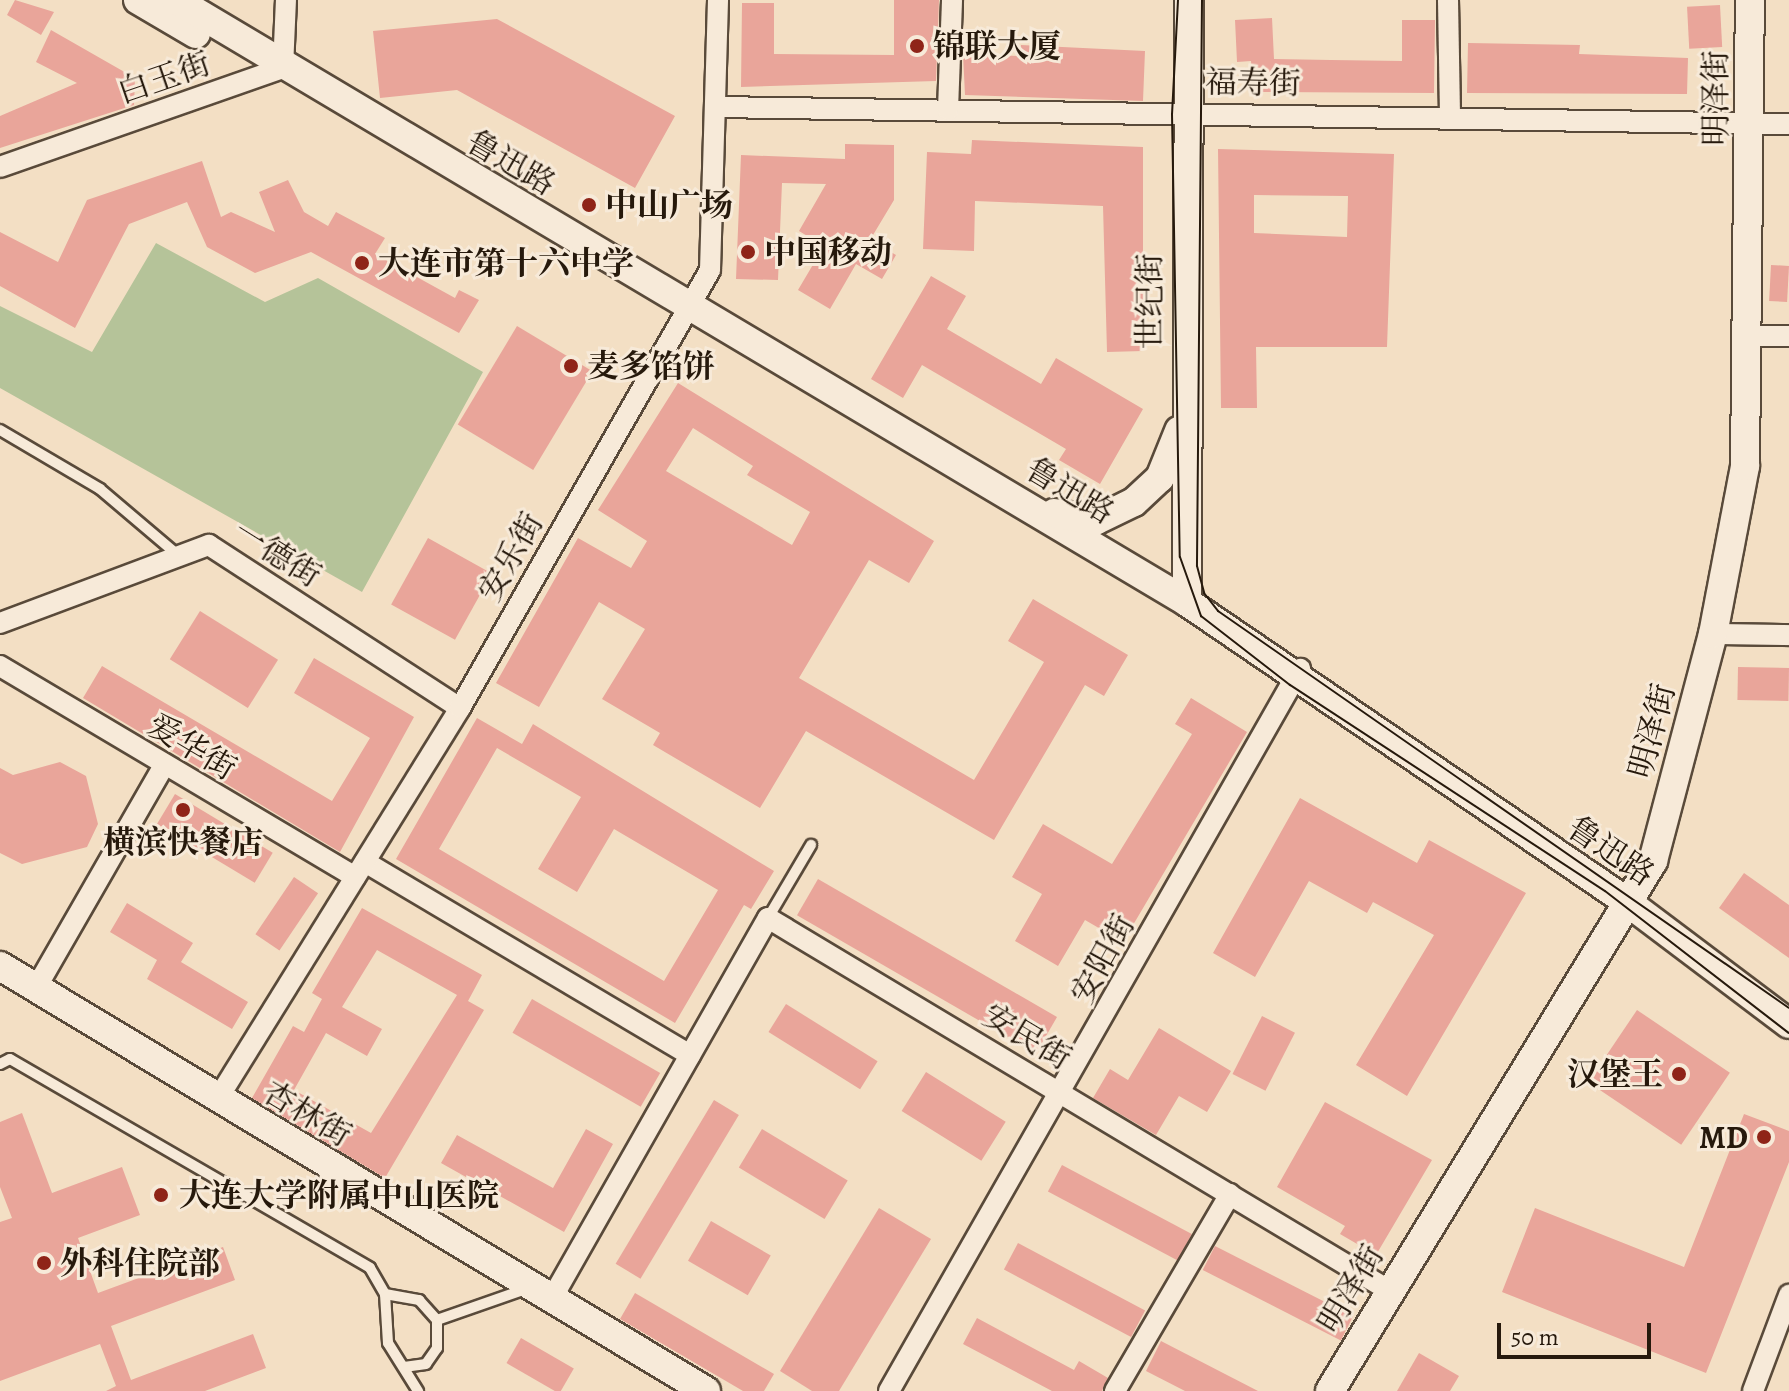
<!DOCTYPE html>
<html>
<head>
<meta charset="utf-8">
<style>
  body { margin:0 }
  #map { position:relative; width:1789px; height:1391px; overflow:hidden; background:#f3dfc4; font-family:Alegreya,"Noto Serif SC",serif }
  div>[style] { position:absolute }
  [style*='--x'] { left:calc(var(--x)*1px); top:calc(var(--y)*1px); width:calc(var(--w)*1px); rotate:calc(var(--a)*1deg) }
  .green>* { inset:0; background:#b5c399 }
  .building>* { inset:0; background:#e9a59a; transform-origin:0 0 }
  .roads { filter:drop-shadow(2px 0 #594a3a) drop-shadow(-2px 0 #594a3a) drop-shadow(0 2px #594a3a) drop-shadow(0 -2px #594a3a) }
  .lane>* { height:10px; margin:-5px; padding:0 5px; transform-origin:5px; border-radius:5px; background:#f7ead9 }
  .street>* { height:20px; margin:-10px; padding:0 10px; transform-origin:10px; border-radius:10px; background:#f7ead9 }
  .secondary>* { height:28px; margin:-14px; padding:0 14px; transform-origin:14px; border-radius:14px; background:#f7ead9 }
  .tram>* { height:2px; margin:-1px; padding:0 1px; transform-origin:1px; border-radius:1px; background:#26190c }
  .dots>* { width:22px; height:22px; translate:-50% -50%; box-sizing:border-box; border:4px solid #f7ead9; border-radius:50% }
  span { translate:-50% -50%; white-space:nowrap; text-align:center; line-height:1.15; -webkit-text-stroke:6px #f7ead9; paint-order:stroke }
  .poi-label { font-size:32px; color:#26190c; font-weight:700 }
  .left { translate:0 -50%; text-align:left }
  .right { translate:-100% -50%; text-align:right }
  .street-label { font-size:32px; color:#26190c }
  .scale { position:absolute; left:1497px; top:1323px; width:154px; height:36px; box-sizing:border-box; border:4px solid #26190c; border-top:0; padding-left:10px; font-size:24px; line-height:28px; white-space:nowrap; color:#26190c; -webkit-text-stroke:6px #f7ead9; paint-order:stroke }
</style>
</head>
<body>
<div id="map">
  <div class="green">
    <div style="clip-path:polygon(156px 243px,265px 302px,318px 278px,483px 372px,362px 592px,0 388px,0 306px,92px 352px)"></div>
  </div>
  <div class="building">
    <div style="clip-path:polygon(15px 0,54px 12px,41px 35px,7px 15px)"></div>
    <div style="clip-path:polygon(894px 0,939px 0,936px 81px,741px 87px,742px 3px,774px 3px,774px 54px,894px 55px)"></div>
    <div style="left:1720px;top:5px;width:42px;height:33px;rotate:87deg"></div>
    <div style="clip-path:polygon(1272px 18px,1274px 59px,1331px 60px,1402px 61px,1402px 20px,1435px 20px,1434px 93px,1253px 92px,1251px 61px,1237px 62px,1235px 20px)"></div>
    <div style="clip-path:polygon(497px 19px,675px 116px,635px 188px,457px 90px,380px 98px,373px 31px)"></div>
    <div style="clip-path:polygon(51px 30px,135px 78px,134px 105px,0 148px,0 116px,77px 83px,36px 62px)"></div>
    <div style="clip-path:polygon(1468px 43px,1580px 45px,1579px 54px,1688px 58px,1687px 94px,1467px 93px)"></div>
    <div style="clip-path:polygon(1021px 45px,1145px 51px,1143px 101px,965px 95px,963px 54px,1020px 56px)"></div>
    <div style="clip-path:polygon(972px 140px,1143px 147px,1143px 351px,1107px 352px,1103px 206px,975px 201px,974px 251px,923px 249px,927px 152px,971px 154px)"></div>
    <div style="clip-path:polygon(845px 144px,894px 145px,894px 200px,870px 240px,896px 255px,882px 279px,856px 264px,830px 309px,798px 290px,824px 246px,799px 231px,826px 184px,782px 183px,778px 280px,736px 279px,741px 155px,845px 159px)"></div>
    <div style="clip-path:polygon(evenodd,1218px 149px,1394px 154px,1387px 347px,1256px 347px,1257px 408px,1221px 408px,1218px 149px,1254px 195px,1348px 196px,1347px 237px,1254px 233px,1254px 195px)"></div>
    <div style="clip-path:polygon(202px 161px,221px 217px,231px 212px,275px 232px,259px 192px,288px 180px,304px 212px,328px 226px,336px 212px,385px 238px,375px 254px,455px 298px,459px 290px,479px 300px,459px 333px,311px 252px,255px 273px,207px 247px,187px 202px,129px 224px,75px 328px,0 286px,0 232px,58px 262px,87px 200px)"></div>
    <div style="left:1771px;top:265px;width:18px;height:36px;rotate:3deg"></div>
    <div style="clip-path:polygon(931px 276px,966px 296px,947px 329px,1041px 384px,1056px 358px,1143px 409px,1100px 484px,1059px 460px,1066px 449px,922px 365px,903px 398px,871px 379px)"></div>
    <div style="left:517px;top:326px;width:88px;height:115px;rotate:31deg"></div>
    <div style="clip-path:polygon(evenodd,678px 383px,934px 541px,909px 583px,869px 560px,799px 678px,974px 780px,1044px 662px,1008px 641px,1033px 599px,1128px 655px,1104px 696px,1085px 685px,994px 840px,806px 731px,760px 808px,653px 745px,660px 733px,602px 699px,645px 629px,599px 602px,539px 707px,496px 683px,578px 538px,631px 568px,647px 541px,598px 510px,678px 383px,693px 428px,753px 466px,747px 475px,810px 512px,792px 545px,666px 471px,693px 428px)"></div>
    <div style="left:428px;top:538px;width:73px;height:76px;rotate:29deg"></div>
    <div style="left:200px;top:611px;width:92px;height:57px;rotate:32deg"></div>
    <div style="clip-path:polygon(314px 658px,414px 717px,340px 852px,83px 698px,102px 666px,332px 801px,370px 738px,294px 693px)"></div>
    <div style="left:1738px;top:667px;width:51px;height:33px;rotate:1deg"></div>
    <div style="clip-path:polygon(1191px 698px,1247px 732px,1123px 942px,1085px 920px,1058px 966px,1015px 941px,1042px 894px,1012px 877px,1043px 824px,1112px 864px,1192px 734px,1175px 724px)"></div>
    <div style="clip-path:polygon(evenodd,477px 718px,522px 744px,533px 724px,774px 871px,751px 909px,744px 905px,675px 1023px,396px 859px,477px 718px,497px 748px,581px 797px,538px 869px,577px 892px,614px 829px,718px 890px,664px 981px,439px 849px,497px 748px)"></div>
    <div style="clip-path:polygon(60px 762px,86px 776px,98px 824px,87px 847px,22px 864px,0 853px,0 768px,13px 775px)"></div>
    <div style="left:175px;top:794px;width:114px;height:35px;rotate:31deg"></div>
    <div style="clip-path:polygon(1300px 798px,1417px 863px,1429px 840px,1526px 893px,1407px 1096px,1356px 1065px,1434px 935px,1373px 902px,1367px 913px,1309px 881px,1255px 977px,1213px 953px)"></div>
    <div style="clip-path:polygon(1744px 873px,1789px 905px,1789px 958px,1719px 908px)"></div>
    <div style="left:294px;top:877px;width:29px;height:69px;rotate:34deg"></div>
    <div style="left:818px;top:879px;width:276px;height:42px;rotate:30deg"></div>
    <div style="clip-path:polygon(127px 903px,193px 943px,181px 962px,248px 1002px,232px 1029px,147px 979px,157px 960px,110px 932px)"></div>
    <div style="clip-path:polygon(evenodd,362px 908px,482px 975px,468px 1001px,484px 1010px,385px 1178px,252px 1098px,293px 1026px,304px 1032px,322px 999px,312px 993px,362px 908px,377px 950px,457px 995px,371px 1133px,294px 1090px,326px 1033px,367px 1056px,382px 1029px,342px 1007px,377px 950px)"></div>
    <div style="left:532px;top:999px;width:148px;height:39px;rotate:30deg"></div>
    <div style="left:786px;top:1004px;width:108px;height:33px;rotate:32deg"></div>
    <div style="left:1637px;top:1010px;width:112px;height:87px;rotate:34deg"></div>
    <div style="left:1262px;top:1016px;width:37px;height:65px;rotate:27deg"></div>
    <div style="clip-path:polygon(1159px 1028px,1231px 1071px,1207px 1112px,1179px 1096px,1156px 1135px,1093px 1098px,1110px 1069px,1128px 1080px)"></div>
    <div style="left:926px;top:1072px;width:94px;height:46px;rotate:32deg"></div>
    <div style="left:714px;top:1100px;width:29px;height:191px;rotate:31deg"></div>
    <div style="clip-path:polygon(1325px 1102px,1432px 1160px,1376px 1255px,1340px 1234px,1345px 1226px,1277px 1187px)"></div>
    <div style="clip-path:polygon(22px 1113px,52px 1193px,122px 1167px,140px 1215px,78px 1238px,98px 1293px,223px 1247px,235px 1280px,111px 1326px,131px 1380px,253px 1334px,266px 1368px,205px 1391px,106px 1391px,116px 1386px,100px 1344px,0 1381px,0 1222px,12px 1218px,0 1187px,0 1122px)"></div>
    <div style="clip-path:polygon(1744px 1114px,1789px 1131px,1789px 1162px,1706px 1373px,1502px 1292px,1535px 1208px,1684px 1267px)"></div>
    <div style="clip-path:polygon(586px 1129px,613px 1144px,564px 1232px,441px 1163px,457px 1135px,553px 1188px)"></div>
    <div style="left:762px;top:1129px;width:100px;height:45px;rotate:31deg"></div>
    <div style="left:1062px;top:1165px;width:147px;height:30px;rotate:28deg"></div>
    <div style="clip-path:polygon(879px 1208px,931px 1239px,839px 1391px,812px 1391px,780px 1371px)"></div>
    <div style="left:711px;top:1221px;width:69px;height:46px;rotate:30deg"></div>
    <div style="left:1018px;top:1243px;width:144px;height:30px;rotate:28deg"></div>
    <div style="left:1215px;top:1246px;width:155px;height:27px;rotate:27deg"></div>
    <div style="clip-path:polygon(635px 1293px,774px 1374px,764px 1391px,743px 1391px,620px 1319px)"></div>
    <div style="clip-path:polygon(977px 1318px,1074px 1370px,1079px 1361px,1108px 1378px,1102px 1391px,1052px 1391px,963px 1344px)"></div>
    <div style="left:521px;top:1338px;width:61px;height:29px;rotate:30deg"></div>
    <div style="clip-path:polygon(1161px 1341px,1258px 1391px,1185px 1391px,1146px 1371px)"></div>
    <div style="clip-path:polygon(1419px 1353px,1459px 1376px,1450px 1391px,1397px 1391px)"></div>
  </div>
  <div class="roads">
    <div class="lane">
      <div style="--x:0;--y:430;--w:116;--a:30.5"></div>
      <div style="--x:100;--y:489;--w:104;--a:40.3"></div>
      <div style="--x:768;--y:918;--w:85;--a:-59.5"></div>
      <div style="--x:0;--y:1064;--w:11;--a:-27"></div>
      <div style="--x:10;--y:1059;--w:416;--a:30.1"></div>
      <div style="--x:370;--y:1268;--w:30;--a:60"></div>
      <div style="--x:385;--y:1294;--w:49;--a:86.5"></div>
      <div style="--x:388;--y:1343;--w:57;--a:58"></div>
      <div style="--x:385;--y:1294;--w:35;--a:10"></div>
      <div style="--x:419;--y:1300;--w:27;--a:48"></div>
      <div style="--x:437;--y:1320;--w:28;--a:90"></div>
      <div style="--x:437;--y:1348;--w:19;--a:125"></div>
      <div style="--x:426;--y:1364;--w:22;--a:172"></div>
      <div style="--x:437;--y:1320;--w:94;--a:-19.2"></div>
    </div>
    <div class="street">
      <div style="--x:1448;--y:0;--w:116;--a:89"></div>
      <div style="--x:716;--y:107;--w:1073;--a:0.91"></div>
      <div style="--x:948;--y:110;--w:110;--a:-87.9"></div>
      <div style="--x:0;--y:167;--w:300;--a:-19.3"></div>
      <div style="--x:283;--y:68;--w:68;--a:-87.5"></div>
      <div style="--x:1751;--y:336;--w:38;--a:0"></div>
      <div style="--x:0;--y:623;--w:223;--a:-20.5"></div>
      <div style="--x:209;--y:545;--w:299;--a:33"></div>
      <div style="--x:1713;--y:634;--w:76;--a:0.8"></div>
      <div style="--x:0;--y:666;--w:413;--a:30.7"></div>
      <div style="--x:365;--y:862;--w:378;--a:30.7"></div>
      <div style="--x:36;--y:988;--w:257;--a:-60.1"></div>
      <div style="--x:217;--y:1100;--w:461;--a:-58.2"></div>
      <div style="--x:460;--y:708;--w:504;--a:-60.28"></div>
      <div style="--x:710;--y:270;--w:270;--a:-88.3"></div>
      <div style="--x:551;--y:1300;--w:439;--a:-60.4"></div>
      <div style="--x:768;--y:918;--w:725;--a:30.95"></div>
      <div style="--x:889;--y:1391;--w:831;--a:-60.35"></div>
      <div style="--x:1115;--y:1391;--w:228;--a:-59.7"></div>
      <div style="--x:1753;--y:1391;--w:103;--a:-69.4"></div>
    </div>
    <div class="secondary">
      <div style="--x:138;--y:0;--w:67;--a:30.4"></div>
      <div style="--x:176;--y:0;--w:1177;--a:30.77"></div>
      <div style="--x:1187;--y:602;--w:531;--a:34.26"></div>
      <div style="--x:1626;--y:901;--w:204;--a:37"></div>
      <div style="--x:1054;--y:513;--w:42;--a:11"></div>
      <div style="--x:1095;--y:521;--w:43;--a:-26"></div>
      <div style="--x:1134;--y:502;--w:35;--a:-43"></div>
      <div style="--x:1160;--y:478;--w:51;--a:-68"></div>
      <div style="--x:1187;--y:602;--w:602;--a:-89.81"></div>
      <div style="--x:0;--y:966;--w:824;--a:31.05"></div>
      <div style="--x:1330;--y:1391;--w:621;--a:-58.64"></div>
      <div style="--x:1653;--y:861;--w:235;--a:-75.2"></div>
      <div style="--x:1713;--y:634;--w:171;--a:-79.2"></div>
      <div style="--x:1745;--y:466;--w:466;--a:-89.4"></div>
    </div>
  </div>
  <div class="tram">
    <div style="--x:1178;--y:0;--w:114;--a:93"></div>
    <div style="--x:1172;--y:114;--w:443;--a:89"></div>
    <div style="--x:1180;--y:557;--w:63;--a:70.4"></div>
    <div style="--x:1201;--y:616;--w:113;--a:37.8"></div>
    <div style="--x:1290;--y:685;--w:376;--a:33.2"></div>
    <div style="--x:1605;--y:891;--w:232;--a:37.7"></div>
    <div style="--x:1202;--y:0;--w:566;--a:90.51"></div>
    <div style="--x:1197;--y:566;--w:28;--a:75"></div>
    <div style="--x:1204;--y:593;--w:23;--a:52"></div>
    <div style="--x:1218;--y:611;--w:695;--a:34.81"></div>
  </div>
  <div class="dots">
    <div style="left:917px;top:46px;background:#8f2418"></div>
    <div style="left:589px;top:205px;background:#8f2418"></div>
    <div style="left:748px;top:252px;background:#8f2418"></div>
    <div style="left:362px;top:263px;background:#8f2418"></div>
    <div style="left:571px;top:366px;background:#8f2418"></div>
    <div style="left:183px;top:810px;background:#8f2418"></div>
    <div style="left:1679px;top:1074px;background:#8f2418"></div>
    <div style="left:1764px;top:1137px;background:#8f2418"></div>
    <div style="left:161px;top:1195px;background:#8f2418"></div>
    <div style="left:44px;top:1263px;background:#8f2418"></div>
  </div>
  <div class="poi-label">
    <span class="left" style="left:933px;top:46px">锦联大厦</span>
    <span class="left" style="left:605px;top:205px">中山广场</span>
    <span class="left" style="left:764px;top:252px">中国移动</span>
    <span class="left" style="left:378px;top:263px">大连市第十六中学</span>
    <span class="left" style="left:587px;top:366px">麦多馅饼</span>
    <span style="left:183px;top:842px">横滨快餐店</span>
    <span class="right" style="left:1663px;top:1074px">汉堡王</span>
    <span class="right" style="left:1748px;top:1137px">MD</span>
    <span class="left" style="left:179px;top:1195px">大连大学附属中山医院</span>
    <span class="left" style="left:60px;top:1263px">外科住院部</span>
  </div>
  <div class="street-label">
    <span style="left:164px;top:78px;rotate:-19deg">白玉街</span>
    <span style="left:1253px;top:83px;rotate:1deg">福寿街</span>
    <span style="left:1716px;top:98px;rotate:-90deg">明泽街</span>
    <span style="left:511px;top:163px;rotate:30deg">鲁迅路</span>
    <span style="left:1150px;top:301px;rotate:-90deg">世纪街</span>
    <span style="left:1070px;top:491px;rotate:31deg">鲁迅路</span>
    <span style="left:277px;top:554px;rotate:32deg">一德街</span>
    <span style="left:511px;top:557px;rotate:-60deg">安乐街</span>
    <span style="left:1652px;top:731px;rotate:-75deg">明泽街</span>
    <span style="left:192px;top:747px;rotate:31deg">爱华街</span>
    <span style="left:1611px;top:851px;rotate:34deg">鲁迅路</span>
    <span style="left:1103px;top:959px;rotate:-61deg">安阳街</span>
    <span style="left:1027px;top:1037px;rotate:31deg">安民街</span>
    <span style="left:307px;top:1114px;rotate:31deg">杏林街</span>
    <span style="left:1351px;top:1289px;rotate:-59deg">明泽街</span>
  </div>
  <div class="scale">50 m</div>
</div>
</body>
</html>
